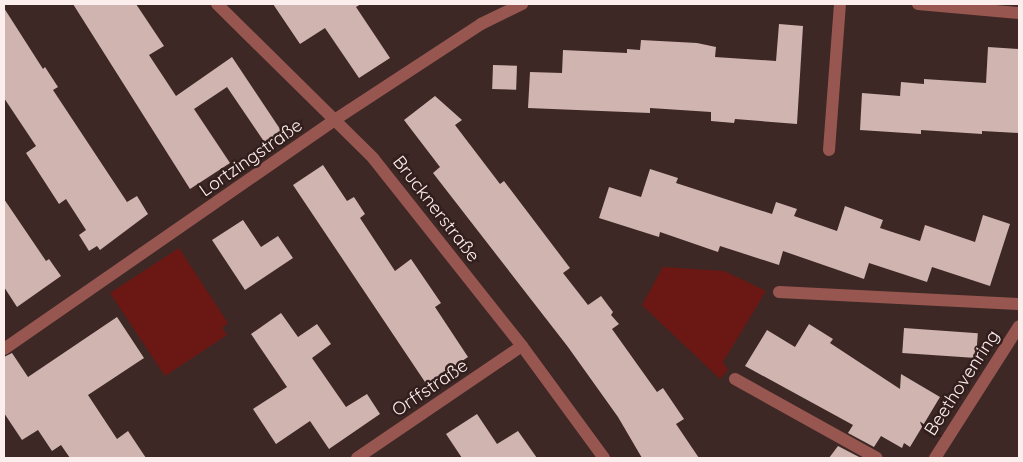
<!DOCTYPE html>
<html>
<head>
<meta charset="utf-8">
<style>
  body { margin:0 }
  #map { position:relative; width:1023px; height:462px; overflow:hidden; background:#3d2825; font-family:Quicksand,sans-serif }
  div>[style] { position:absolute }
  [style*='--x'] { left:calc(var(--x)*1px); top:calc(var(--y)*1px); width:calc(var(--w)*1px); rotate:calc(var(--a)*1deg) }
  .green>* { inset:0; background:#6b1814 }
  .building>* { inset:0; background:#cfb4b0; transform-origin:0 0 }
  .minor>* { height:12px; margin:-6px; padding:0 6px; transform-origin:6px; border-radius:6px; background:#975750 }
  span { translate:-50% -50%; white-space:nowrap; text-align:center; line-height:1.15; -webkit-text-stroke:5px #321e1c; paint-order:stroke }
  .street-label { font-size:18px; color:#fceeec }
  .frame { position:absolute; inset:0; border:5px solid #fceeec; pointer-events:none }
</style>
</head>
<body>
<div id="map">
  <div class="green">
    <div style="clip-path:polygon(179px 248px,228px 323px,222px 328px,227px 335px,165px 376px,110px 293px)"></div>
    <div style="clip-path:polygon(663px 267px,724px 271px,766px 291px,723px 362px,728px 370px,720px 379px,642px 305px)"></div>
  </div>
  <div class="building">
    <div style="clip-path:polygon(73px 4px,136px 4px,164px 46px,149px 55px,176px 96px,232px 57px,282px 132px,265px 143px,227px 87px,194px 109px,230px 163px,190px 189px)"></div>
    <div style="clip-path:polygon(273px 4px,361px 4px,356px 7px,390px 58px,359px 78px,325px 28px,300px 44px)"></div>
    <div style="clip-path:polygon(4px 8px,43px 69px,45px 67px,58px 87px,53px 90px,127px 202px,137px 196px,148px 214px,100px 250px,97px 246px,89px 251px,79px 235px,86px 230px,66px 199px,59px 204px,26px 153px,36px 146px,4px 98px)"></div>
    <div style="clip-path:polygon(779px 24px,803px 26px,797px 124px,735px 119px,734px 123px,711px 121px,711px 112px,650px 108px,650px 113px,528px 108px,530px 72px,562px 73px,563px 50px,627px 53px,627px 49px,640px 50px,641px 40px,697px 43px,716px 47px,715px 57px,776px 61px)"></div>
    <div style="clip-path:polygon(988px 47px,1019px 49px,1019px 133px,982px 131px,982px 134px,921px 130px,921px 134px,860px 130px,862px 93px,900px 96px,901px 82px,924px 84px,924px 79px,986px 83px)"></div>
    <div style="left:493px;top:65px;width:24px;height:24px;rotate:2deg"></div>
    <div style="clip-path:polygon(435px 96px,462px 120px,455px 125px,500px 184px,504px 181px,570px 268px,563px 273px,588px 305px,601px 296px,613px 312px,611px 315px,619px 324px,612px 329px,657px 392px,663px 388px,684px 419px,676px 424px,699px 458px,642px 458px,618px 417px,568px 347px,433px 173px,440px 167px,404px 120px)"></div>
    <div style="clip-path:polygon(323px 165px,347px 201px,354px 197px,365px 214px,360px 218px,395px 271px,411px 259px,441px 303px,435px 307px,468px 357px,427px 385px,293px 185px)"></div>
    <div style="clip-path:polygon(650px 169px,678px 178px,676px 183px,772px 214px,776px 202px,797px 209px,794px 216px,837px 231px,845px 206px,883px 220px,880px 228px,920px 241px,925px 225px,975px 242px,983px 215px,1010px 224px,990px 286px,932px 267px,927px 282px,869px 263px,864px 279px,783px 251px,779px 265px,720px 246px,718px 252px,660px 232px,659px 237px,599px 218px,609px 187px,641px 197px)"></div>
    <div style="clip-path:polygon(4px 199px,46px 261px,49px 259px,61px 276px,17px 307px,4px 287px)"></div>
    <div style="clip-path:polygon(243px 220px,261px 247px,278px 236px,293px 258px,245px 290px,212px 240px)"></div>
    <div style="clip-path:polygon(281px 313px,298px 337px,317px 324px,331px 344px,312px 358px,346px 407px,367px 394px,380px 414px,329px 449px,310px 421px,276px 444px,253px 409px,287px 387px,251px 334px)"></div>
    <div style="clip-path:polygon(117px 317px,144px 358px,88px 395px,117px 439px,128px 431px,146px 458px,70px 458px,61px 445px,52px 451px,38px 430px,22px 440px,4px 413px,4px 357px,12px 353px,28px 377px)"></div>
    <div style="clip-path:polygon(809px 324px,833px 339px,830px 343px,900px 389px,901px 374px,940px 397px,910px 447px,904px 443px,902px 448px,881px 436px,874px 447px,848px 433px,853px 425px,745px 366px,767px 330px,795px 347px)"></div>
    <div style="left:904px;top:328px;width:74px;height:25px;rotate:4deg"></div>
    <div style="clip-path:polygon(477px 414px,497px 444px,518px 431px,537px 458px,462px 458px,446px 434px)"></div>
    <div style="clip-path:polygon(838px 446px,861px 458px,829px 458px)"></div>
  </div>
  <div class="minor">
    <div style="--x:217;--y:4;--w:219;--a:44.6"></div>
    <div style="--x:373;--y:158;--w:240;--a:51.6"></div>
    <div style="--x:522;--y:346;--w:139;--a:53.8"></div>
    <div style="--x:918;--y:4;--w:101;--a:5.1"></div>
    <div style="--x:829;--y:150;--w:146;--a:-85.7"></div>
    <div style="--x:779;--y:292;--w:240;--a:2.9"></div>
    <div style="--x:4;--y:349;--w:404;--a:-34.7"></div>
    <div style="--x:336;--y:119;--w:173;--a:-33.2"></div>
    <div style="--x:481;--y:24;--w:46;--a:-26"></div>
    <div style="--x:735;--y:379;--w:162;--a:29.1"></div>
    <div style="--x:357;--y:458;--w:199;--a:-34.2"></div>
    <div style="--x:935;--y:458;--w:156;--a:-57.5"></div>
  </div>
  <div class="street-label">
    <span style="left:251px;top:158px;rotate:-35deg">Lortzingstraße</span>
    <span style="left:436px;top:209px;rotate:52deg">Brucknerstraße</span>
    <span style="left:962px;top:383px;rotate:-57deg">Beethovenring</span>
    <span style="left:430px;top:388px;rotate:-34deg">Orffstraße</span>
  </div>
  <div class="frame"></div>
</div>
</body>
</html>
